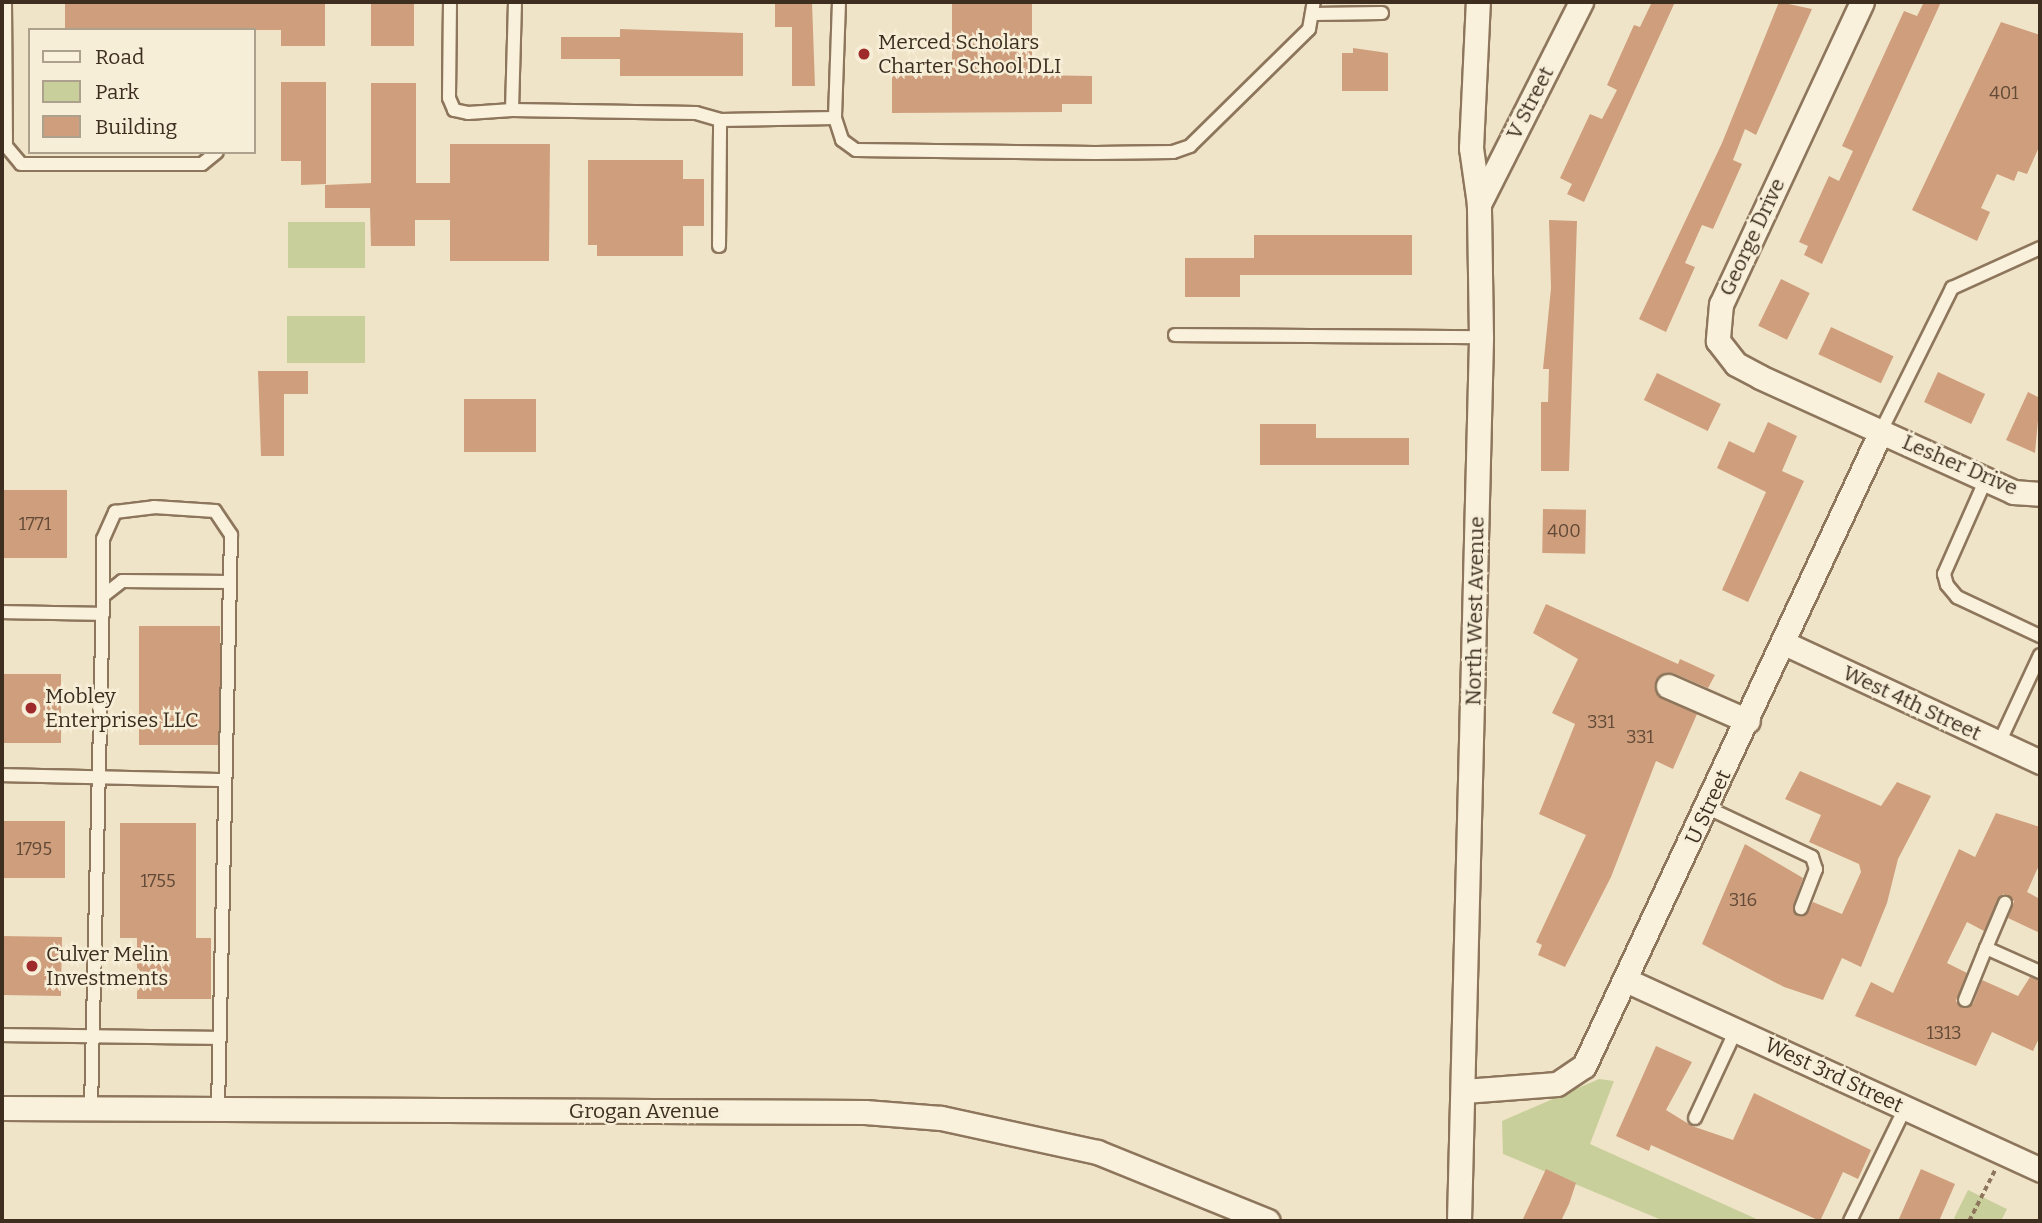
<!DOCTYPE html>
<html>
<head>
<meta charset="utf-8">
<style>
  body { margin:0 }
  #map { position:relative; width:2042px; height:1223px; overflow:hidden; background:#f0e4c8; font-family:Bitter,serif }
  div>[style] { position:absolute }
  [style*='--x'] { left:calc(var(--x)*1px); top:calc(var(--y)*1px); width:calc(var(--w)*1px); rotate:calc(var(--a)*1deg) }
  .green>* { inset:0; background:#c9cf9b; transform-origin:0 0 }
  .building>* { inset:0; background:#cf9f7d; transform-origin:0 0 }
  .path>* { height:3.5px; margin-top:-1.75px; transform-origin:0; background:repeating-linear-gradient(90deg,#8d765c 0 5px,transparent 0 8.5px) }
  .roads { filter:drop-shadow(2px 0 #8d765c) drop-shadow(-2px 0 #8d765c) drop-shadow(0 2px #8d765c) drop-shadow(0 -2px #8d765c) }
  .service>* { height:12px; margin:-6px; padding:0 6px; transform-origin:6px; border-radius:6px; background:#faf1dc }
  .minor>* { height:23px; margin:-11.5px; padding:0 11.5px; transform-origin:11.5px; border-radius:11.5px; background:#faf1dc }
  .dots>* { width:19px; height:19px; translate:-50% -50%; box-sizing:border-box; border:4px solid #f7eed8; border-radius:50% }
  span { translate:-50% -50%; white-space:nowrap; text-align:center; line-height:1.15; -webkit-text-stroke:5px #f7eed8; paint-order:stroke }
  .number-label { font-size:18px; color:#624a37 }
  .number-label span { -webkit-text-stroke-width:0 }
  .poi-label { font-size:21px; color:#3d2e20 }
  .left { translate:0 -50%; text-align:left }
  .street-label { font-size:21px; color:#3d2e20 }
  .frame { position:absolute; inset:0; border:4px solid #3d2e20; pointer-events:none }
  .legend { position:absolute; left:28px; top:28px; width:228px; height:126px; box-sizing:border-box; background:#f7eed8; border:2px solid #ada18e; margin:0; padding:9px 12px; list-style:none; font-size:21px; color:#3d2e20 }
  .legend li { display:flex; align-items:center; gap:14px; height:35px }
  .legend b { width:35px; border:2px solid #ada18e }
</style>
</head>
<body>
<div id="map">
  <div class="green">
    <div style="left:288px;top:222px;width:77px;height:46px"></div>
    <div style="left:287px;top:316px;width:78px;height:47px"></div>
    <div style="clip-path:polygon(1599px 1079px,1614px 1081px,1590px 1144px,1761px 1221px,1664px 1221px,1503px 1154px,1502px 1121px)"></div>
    <div style="clip-path:polygon(1968px 1190px,2007px 1209px,2001px 1221px,1958px 1221px,1954px 1218px)"></div>
  </div>
  <div class="building">
    <div style="clip-path:polygon(65px 2px,325px 2px,325px 46px,281px 46px,281px 30px,65px 30px)"></div>
    <div style="left:371px;top:2px;width:43px;height:44px"></div>
    <div style="clip-path:polygon(775px 2px,812px 2px,815px 86px,792px 86px,792px 27px,775px 27px)"></div>
    <div style="clip-path:polygon(952px 2px,1032px 2px,1032px 75px,1092px 76px,1092px 104px,1062px 104px,1062px 112px,892px 113px,892px 75px,952px 76px)"></div>
    <div style="clip-path:polygon(1652px 2px,1675px 2px,1584px 202px,1567px 194px,1572px 184px,1560px 178px,1590px 114px,1602px 119px,1617px 90px,1607px 85px,1634px 25px,1640px 27px)"></div>
    <div style="clip-path:polygon(1779px 2px,1812px 9px,1756px 135px,1745px 129px,1733px 160px,1742px 164px,1713px 229px,1702px 225px,1685px 263px,1695px 267px,1666px 332px,1639px 319px,1722px 143px)"></div>
    <div style="clip-path:polygon(1924px 2px,1941px 2px,1822px 264px,1804px 255px,1808px 246px,1799px 242px,1829px 176px,1839px 181px,1853px 151px,1842px 146px,1904px 11px,1917px 16px)"></div>
    <div style="clip-path:polygon(2001px 22px,2040px 35px,2040px 145px,2027px 174px,2018px 171px,2014px 181px,1997px 174px,1981px 208px,1990px 212px,1977px 241px,1912px 210px)"></div>
    <div style="clip-path:polygon(620px 29px,743px 33px,743px 76px,620px 76px,620px 59px,561px 59px,561px 37px,620px 37px)"></div>
    <div style="clip-path:polygon(1353px 48px,1388px 53px,1388px 91px,1342px 91px,1342px 53px,1353px 53px)"></div>
    <div style="clip-path:polygon(281px 82px,326px 82px,326px 184px,301px 185px,301px 161px,281px 161px)"></div>
    <div style="clip-path:polygon(371px 83px,416px 83px,416px 183px,450px 183px,450px 144px,550px 144px,549px 261px,450px 261px,450px 220px,415px 220px,415px 246px,371px 246px,370px 208px,325px 208px,325px 185px,371px 183px)"></div>
    <div style="clip-path:polygon(588px 160px,683px 160px,683px 179px,704px 179px,704px 226px,683px 226px,683px 256px,597px 256px,597px 245px,588px 245px)"></div>
    <div style="clip-path:polygon(1549px 220px,1577px 221px,1569px 471px,1541px 471px,1541px 402px,1548px 402px,1549px 369px,1543px 369px,1551px 288px)"></div>
    <div style="clip-path:polygon(1254px 235px,1412px 235px,1412px 275px,1240px 275px,1240px 297px,1185px 297px,1185px 258px,1254px 258px)"></div>
    <div style="left:1781px;top:279px;width:32px;height:52px;rotate:26deg"></div>
    <div style="left:1831px;top:327px;width:69px;height:30px;rotate:25deg"></div>
    <div style="clip-path:polygon(258px 371px,308px 371px,308px 394px,284px 394px,284px 456px,261px 456px)"></div>
    <div style="left:1938px;top:372px;width:52px;height:33px;rotate:25deg"></div>
    <div style="left:1657px;top:373px;width:71px;height:30px;rotate:26deg"></div>
    <div style="clip-path:polygon(2028px 392px,2040px 398px,2035px 453px,2006px 440px)"></div>
    <div style="left:464px;top:399px;width:72px;height:53px"></div>
    <div style="clip-path:polygon(1768px 422px,1797px 436px,1782px 471px,1804px 481px,1748px 602px,1722px 590px,1766px 492px,1717px 468px,1729px 441px,1754px 453px)"></div>
    <div style="clip-path:polygon(1260px 424px,1316px 424px,1316px 438px,1409px 438px,1409px 465px,1260px 465px)"></div>
    <div style="left:4px;top:490px;width:63px;height:68px"></div>
    <div style="left:1543px;top:509px;width:43px;height:44px;rotate:1deg"></div>
    <div style="clip-path:polygon(1546px 604px,1678px 664px,1680px 659px,1715px 675px,1708px 688px,1673px 673px,1656px 680px,1657px 695px,1697px 714px,1673px 769px,1656px 761px,1611px 877px,1565px 967px,1538px 955px,1542px 945px,1536px 942px,1586px 835px,1539px 814px,1575px 724px,1552px 713px,1578px 659px,1533px 633px)"></div>
    <div style="left:139px;top:626px;width:81px;height:119px"></div>
    <div style="left:2px;top:674px;width:59px;height:69px"></div>
    <div style="clip-path:polygon(1800px 771px,1881px 806px,1897px 782px,1931px 796px,1898px 859px,1887px 903px,1861px 967px,1842px 958px,1823px 1000px,1784px 987px,1702px 944px,1745px 844px,1803px 878px,1793px 906px,1797px 916px,1807px 914px,1813px 902px,1842px 914px,1861px 872px,1859px 864px,1809px 842px,1821px 815px,1785px 799px)"></div>
    <div style="clip-path:polygon(1996px 813px,2040px 827px,2040px 863px,2027px 892px,2040px 899px,2040px 933px,2008px 918px,2014px 901px,2003px 894px,1984px 931px,1967px 922px,1947px 963px,1967px 973px,1956px 1001px,1962px 1008px,1973px 1004px,1982px 980px,2018px 996px,2030px 977px,2040px 981px,2040px 1036px,2033px 1051px,1992px 1032px,1976px 1066px,1855px 1016px,1871px 982px,1893px 993px,1959px 849px,1975px 857px)"></div>
    <div style="left:2px;top:821px;width:63px;height:57px"></div>
    <div style="clip-path:polygon(120px 823px,196px 823px,196px 938px,211px 938px,211px 999px,137px 999px,137px 938px,120px 938px)"></div>
    <div style="left:2px;top:936px;width:60px;height:59px;rotate:1deg"></div>
    <div style="clip-path:polygon(1656px 1046px,1692px 1062px,1666px 1110px,1692px 1126px,1733px 1140px,1754px 1093px,1871px 1150px,1858px 1179px,1843px 1172px,1820px 1221px,1651px 1145px,1649px 1151px,1616px 1136px)"></div>
    <div style="clip-path:polygon(1546px 1169px,1576px 1183px,1569px 1204px,1561px 1221px,1522px 1221px)"></div>
    <div style="clip-path:polygon(1921px 1169px,1955px 1184px,1939px 1221px,1898px 1221px)"></div>
  </div>
  <div class="path">
    <div style="--x:1969;--y:1221;--w:57;--a:-63"></div>
  </div>
  <div class="roads">
    <div class="service">
      <div style="--x:5;--y:2;--w:144;--a:89.6"></div>
      <div style="--x:6;--y:146;--w:23;--a:50"></div>
      <div style="--x:21;--y:164;--w:181;--a:0"></div>
      <div style="--x:202;--y:164;--w:19;--a:-39"></div>
      <div style="--x:450;--y:2;--w:96;--a:90.6"></div>
      <div style="--x:449;--y:98;--w:13;--a:67"></div>
      <div style="--x:454;--y:110;--w:14;--a:12"></div>
      <div style="--x:468;--y:113;--w:44;--a:-3.9"></div>
      <div style="--x:512;--y:110;--w:108;--a:-88.4"></div>
      <div style="--x:839;--y:2;--w:116;--a:92"></div>
      <div style="--x:835;--y:118;--w:23;--a:72"></div>
      <div style="--x:842;--y:140;--w:17;--a:36"></div>
      <div style="--x:856;--y:150;--w:239;--a:0.7"></div>
      <div style="--x:1095;--y:153;--w:78;--a:-0.7"></div>
      <div style="--x:1173;--y:152;--w:18;--a:-19"></div>
      <div style="--x:1190;--y:146;--w:167;--a:-44.5"></div>
      <div style="--x:1309;--y:29;--w:27;--a:-80"></div>
      <div style="--x:1314;--y:14;--w:68;--a:-0.8"></div>
      <div style="--x:512;--y:110;--w:184;--a:0.9"></div>
      <div style="--x:696;--y:113;--w:25;--a:16"></div>
      <div style="--x:720;--y:120;--w:115;--a:-1"></div>
      <div style="--x:719;--y:246;--w:126;--a:-89.5"></div>
      <div style="--x:1175;--y:335;--w:306;--a:0.4"></div>
      <div style="--x:1881;--y:431;--w:160;--a:-63.6"></div>
      <div style="--x:1952;--y:288;--w:97;--a:-24.4"></div>
      <div style="--x:1986;--y:479;--w:104;--a:113.9"></div>
      <div style="--x:1944;--y:574;--w:11;--a:75"></div>
      <div style="--x:1947;--y:585;--w:16;--a:50"></div>
      <div style="--x:1957;--y:597;--w:92;--a:25.2"></div>
      <div style="--x:103;--y:596;--w:57;--a:-90"></div>
      <div style="--x:103;--y:539;--w:30;--a:-66"></div>
      <div style="--x:115;--y:512;--w:39;--a:-7"></div>
      <div style="--x:154;--y:507;--w:61;--a:3.8"></div>
      <div style="--x:215;--y:511;--w:29;--a:56"></div>
      <div style="--x:231;--y:535;--w:574;--a:91.3"></div>
      <div style="--x:2;--y:612;--w:101;--a:1.1"></div>
      <div style="--x:1999;--y:743;--w:97;--a:-65"></div>
      <div style="--x:2;--y:775;--w:222;--a:1.3"></div>
      <div style="--x:1708;--y:808;--w:115;--a:25.2"></div>
      <div style="--x:1812;--y:857;--w:13;--a:72"></div>
      <div style="--x:1816;--y:869;--w:42;--a:111"></div>
      <div style="--x:1986;--y:948;--w:49;--a:-67.1"></div>
      <div style="--x:1965;--y:1000;--w:56;--a:-68"></div>
      <div style="--x:1986;--y:948;--w:59;--a:24"></div>
      <div style="--x:2;--y:1035;--w:217;--a:0.8"></div>
      <div style="--x:91;--y:1108;--w:512;--a:-88.66"></div>
      <div style="--x:103;--y:596;--w:24;--a:-38"></div>
      <div style="--x:122;--y:581;--w:107;--a:0.5"></div>
      <div style="--x:1695;--y:1118;--w:97;--a:-65"></div>
      <div style="--x:1850;--y:1221;--w:126;--a:-64"></div>
    </div>
    <div class="minor">
      <div style="--x:1862;--y:2;--w:333;--a:115"></div>
      <div style="--x:1721;--y:304;--w:37;--a:95"></div>
      <div style="--x:1718;--y:341;--w:29;--a:52"></div>
      <div style="--x:1736;--y:364;--w:27;--a:28"></div>
      <div style="--x:1760;--y:377;--w:278;--a:24.4"></div>
      <div style="--x:2013;--y:492;--w:27;--a:4"></div>
      <div style="--x:1479;--y:204;--w:226;--a:-63.2"></div>
      <div style="--x:1784;--y:643;--w:282;--a:24.9"></div>
      <div style="--x:1668;--y:686;--w:87;--a:23.6"></div>
      <div style="--x:1628;--y:981;--w:453;--a:24.6"></div>
      <div style="--x:1464;--y:1091;--w:93;--a:-4.3"></div>
      <div style="--x:1557;--y:1084;--w:32;--a:-34"></div>
      <div style="--x:1584;--y:1066;--w:701;--a:-64.93"></div>
      <div style="--x:2;--y:1108;--w:863;--a:0.27"></div>
      <div style="--x:865;--y:1112;--w:76;--a:4.5"></div>
      <div style="--x:941;--y:1118;--w:160;--a:12.3"></div>
      <div style="--x:1097;--y:1152;--w:184;--a:22"></div>
      <div style="--x:1459;--y:1221;--w:884;--a:-88.57"></div>
      <div style="--x:1481;--y:337;--w:133;--a:-90.9"></div>
      <div style="--x:1479;--y:204;--w:57;--a:-98.1"></div>
      <div style="--x:1471;--y:148;--w:146;--a:-87.3"></div>
    </div>
  </div>
  <div class="dots">
    <div style="left:864px;top:54px;background:#9e2a2b"></div>
    <div style="left:31px;top:708px;background:#9e2a2b"></div>
    <div style="left:32px;top:966px;background:#9e2a2b"></div>
  </div>
  <div class="number-label">
    <span style="left:2004px;top:93px">401</span>
    <span style="left:35px;top:524px">1771</span>
    <span style="left:1564px;top:531px">400</span>
    <span style="left:1601px;top:722px">331</span>
    <span style="left:1640px;top:737px">331</span>
    <span style="left:34px;top:849px">1795</span>
    <span style="left:158px;top:881px">1755</span>
    <span style="left:1743px;top:900px">316</span>
    <span style="left:1944px;top:1033px">1313</span>
  </div>
  <div class="poi-label">
    <span class="left" style="left:878px;top:54px">Merced Scholars<br>Charter School DLI</span>
    <span class="left" style="left:45px;top:708px">Mobley<br>Enterprises LLC</span>
    <span class="left" style="left:46px;top:966px">Culver Melin<br>Investments</span>
  </div>
  <div class="street-label">
    <span style="left:1530px;top:103px;rotate:-63deg">V Street</span>
    <span style="left:1752px;top:237px;rotate:-65deg">George Drive</span>
    <span style="left:1960px;top:465px;rotate:23deg">Lesher Drive</span>
    <span style="left:1475px;top:611px;rotate:-89deg">North West Avenue</span>
    <span style="left:1912px;top:703px;rotate:25deg">West 4th Street</span>
    <span style="left:1708px;top:807px;rotate:-65deg">U Street</span>
    <span style="left:1834px;top:1075px;rotate:25deg">West 3rd Street</span>
    <span style="left:644px;top:1111px">Grogan Avenue</span>
  </div>
  <div class="frame"></div>
  <ul class="legend">
  <li><b style="height:9px;background:#faf1dc"></b>Road</li>
  <li><b style="height:19px;background:#c9cf9b"></b>Park</li>
  <li><b style="height:19px;background:#cf9f7d"></b>Building</li>
  </ul>
</div>
</body>
</html>
